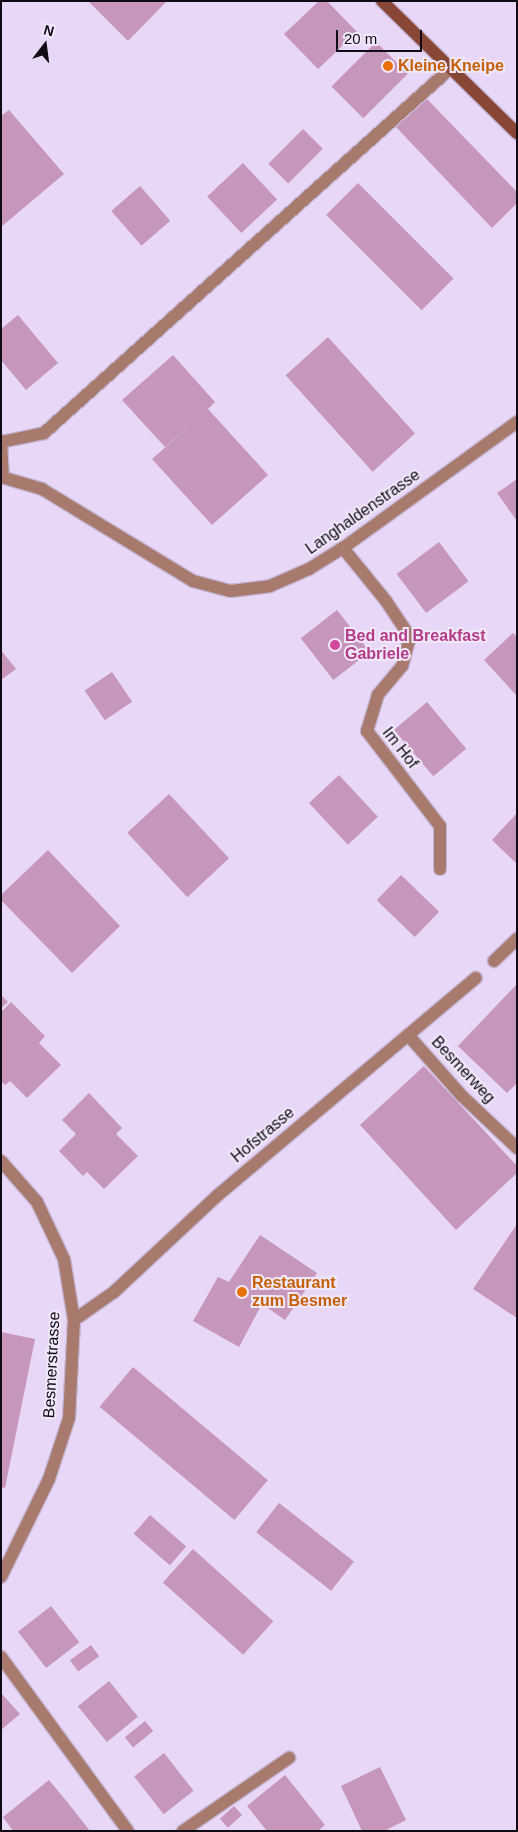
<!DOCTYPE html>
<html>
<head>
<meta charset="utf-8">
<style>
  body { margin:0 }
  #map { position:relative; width:518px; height:1832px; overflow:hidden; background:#e8d7f7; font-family:Arial,sans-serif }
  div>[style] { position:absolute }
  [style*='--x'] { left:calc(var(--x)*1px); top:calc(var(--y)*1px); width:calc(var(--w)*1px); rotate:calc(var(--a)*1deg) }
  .building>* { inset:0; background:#c696bb; transform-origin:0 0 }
  .roads { filter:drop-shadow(1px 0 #c5b6d3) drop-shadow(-1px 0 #c5b6d3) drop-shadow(0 1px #c5b6d3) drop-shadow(0 -1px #c5b6d3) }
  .lane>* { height:12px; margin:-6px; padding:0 6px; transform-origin:6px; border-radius:6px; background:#a8796d }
  .street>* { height:12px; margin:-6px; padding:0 6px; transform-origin:6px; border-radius:6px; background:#a8796d }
  .secondary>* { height:12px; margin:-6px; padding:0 6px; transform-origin:6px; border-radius:6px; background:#884736 }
  .dots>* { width:14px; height:14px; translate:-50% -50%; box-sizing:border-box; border:2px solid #f1e7fa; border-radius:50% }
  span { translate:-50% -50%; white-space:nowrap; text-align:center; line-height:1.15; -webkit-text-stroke:4px #f1e7fa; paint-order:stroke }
  .food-label { font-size:16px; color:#c56008; font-weight:700 }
  .left { translate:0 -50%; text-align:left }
  .street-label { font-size:16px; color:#100b15 }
  .hotel-label { font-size:16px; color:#b23c85; font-weight:700 }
  .frame { position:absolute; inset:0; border:2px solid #100b15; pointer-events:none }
  .north { position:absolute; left:20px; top:20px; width:50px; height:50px; -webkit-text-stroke:4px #f1e7fa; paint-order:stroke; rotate:15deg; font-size:14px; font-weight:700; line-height:20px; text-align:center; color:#100b15 }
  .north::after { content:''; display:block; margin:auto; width:18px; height:22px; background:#100b15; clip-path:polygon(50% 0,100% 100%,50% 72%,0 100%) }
  .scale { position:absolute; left:336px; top:30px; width:86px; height:22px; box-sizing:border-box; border:2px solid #100b15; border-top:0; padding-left:6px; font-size:15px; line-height:18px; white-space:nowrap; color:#100b15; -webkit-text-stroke:4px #f1e7fa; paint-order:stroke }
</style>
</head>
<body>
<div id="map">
  <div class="building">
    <div style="clip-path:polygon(88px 1px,167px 1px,128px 41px)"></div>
    <div style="clip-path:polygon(319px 1px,327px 1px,357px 32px,318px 69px,284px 34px)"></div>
    <div style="left:376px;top:42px;width:45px;height:63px;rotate:45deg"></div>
    <div style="clip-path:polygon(426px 98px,517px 192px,517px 203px,492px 228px,396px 127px)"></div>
    <div style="clip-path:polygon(9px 110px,64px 174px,1px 227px,1px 116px)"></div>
    <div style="left:303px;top:129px;width:28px;height:49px;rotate:45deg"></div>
    <div style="left:243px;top:163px;width:50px;height:49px;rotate:47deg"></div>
    <div style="left:358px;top:183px;width:135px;height:45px;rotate:45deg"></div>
    <div style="left:140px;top:186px;width:46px;height:38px;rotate:49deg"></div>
    <div style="clip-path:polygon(18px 315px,58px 363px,26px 390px,1px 360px,1px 329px)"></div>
    <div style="left:328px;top:337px;width:130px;height:57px;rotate:48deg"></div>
    <div style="clip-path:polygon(173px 355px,215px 402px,208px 409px,268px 475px,212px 525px,152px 459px,193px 423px,165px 447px,122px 400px)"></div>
    <div style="clip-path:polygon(517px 479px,517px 521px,497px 493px)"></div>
    <div style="left:439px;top:542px;width:49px;height:53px;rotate:53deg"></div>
    <div style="left:337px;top:610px;width:53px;height:46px;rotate:52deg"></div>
    <div style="clip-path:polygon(513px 633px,517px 637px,517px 696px,484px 660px)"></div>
    <div style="clip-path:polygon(1px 650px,16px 669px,1px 680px)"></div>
    <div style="left:112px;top:672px;width:36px;height:33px;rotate:56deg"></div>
    <div style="left:427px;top:702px;width:61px;height:43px;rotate:50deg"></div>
    <div style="left:339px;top:775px;width:57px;height:41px;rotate:47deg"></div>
    <div style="left:169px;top:794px;width:88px;height:57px;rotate:47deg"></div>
    <div style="clip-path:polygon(517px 813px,517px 864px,492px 840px)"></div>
    <div style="clip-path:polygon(48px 850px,120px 926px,72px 973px,1px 900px,1px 895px)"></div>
    <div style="left:401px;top:875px;width:53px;height:35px;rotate:44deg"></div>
    <div style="clip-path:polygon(517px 984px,517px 1083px,507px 1093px,458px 1046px)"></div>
    <div style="clip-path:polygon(1px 995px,8px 1002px,1px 1008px)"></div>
    <div style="clip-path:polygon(11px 1002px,45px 1036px,39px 1043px,61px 1065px,27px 1098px,10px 1081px,5px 1085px,1px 1081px,1px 1012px)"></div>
    <div style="clip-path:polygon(424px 1066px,517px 1166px,517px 1173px,456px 1230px,360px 1125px)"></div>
    <div style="clip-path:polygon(89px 1093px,122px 1128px,116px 1134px,138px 1156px,104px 1189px,87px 1172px,83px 1176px,59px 1151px,76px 1134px,62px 1120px)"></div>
    <div style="clip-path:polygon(517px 1224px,517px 1318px,473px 1289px)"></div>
    <div style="clip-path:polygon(260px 1235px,317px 1273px,285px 1320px,262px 1304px,239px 1347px,193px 1321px,218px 1277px,229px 1282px)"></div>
    <div style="clip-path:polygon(1px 1332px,35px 1339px,5px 1488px,1px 1487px)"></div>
    <div style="left:133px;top:1367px;width:176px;height:52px;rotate:40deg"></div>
    <div style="left:279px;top:1503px;width:95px;height:37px;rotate:38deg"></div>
    <div style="left:150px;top:1515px;width:48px;height:25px;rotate:41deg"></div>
    <div style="left:193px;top:1549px;width:108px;height:45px;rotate:42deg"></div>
    <div style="left:51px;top:1606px;width:46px;height:42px;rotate:52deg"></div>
    <div style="left:91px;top:1645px;width:14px;height:26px;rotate:54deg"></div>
    <div style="left:109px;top:1681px;width:46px;height:40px;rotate:51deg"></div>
    <div style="clip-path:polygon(1px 1693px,20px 1714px,1px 1730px)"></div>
    <div style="left:145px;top:1721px;width:13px;height:26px;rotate:51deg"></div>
    <div style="left:164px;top:1753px;width:48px;height:38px;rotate:52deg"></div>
    <div style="clip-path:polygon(380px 1767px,406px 1820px,384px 1831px,362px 1831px,341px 1786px)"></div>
    <div style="clip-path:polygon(285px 1775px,325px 1825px,318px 1831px,267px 1831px,247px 1806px)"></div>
    <div style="clip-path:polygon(49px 1780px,68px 1803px,90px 1831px,13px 1831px,3px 1817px)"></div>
    <div style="left:234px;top:1806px;width:12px;height:19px;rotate:48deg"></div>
  </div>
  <div class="roads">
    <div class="lane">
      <div style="--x:1;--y:442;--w:44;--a:-11.8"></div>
      <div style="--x:44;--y:433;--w:547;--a:-41.89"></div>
      <div style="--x:408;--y:1035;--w:81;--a:48.5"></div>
      <div style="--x:462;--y:1096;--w:76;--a:43.4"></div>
      <div style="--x:1;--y:1657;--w:215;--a:53.9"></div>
      <div style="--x:183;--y:1831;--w:129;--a:-34.6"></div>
    </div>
    <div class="street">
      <div style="--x:1;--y:441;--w:36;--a:87"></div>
      <div style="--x:1;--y:477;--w:43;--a:16.3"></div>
      <div style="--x:42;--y:489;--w:177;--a:31.4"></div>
      <div style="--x:193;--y:581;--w:39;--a:15"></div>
      <div style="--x:231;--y:591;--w:39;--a:-7"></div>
      <div style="--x:270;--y:586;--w:43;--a:-23.6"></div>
      <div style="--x:309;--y:569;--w:40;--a:-32"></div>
      <div style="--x:343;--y:548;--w:215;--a:-35.9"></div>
      <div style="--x:343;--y:548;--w:68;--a:50.9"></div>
      <div style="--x:386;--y:601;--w:43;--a:56.3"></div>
      <div style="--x:410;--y:637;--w:30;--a:105"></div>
      <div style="--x:402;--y:666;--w:38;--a:130"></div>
      <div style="--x:378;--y:695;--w:38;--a:107"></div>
      <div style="--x:367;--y:731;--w:120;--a:52.5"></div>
      <div style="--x:440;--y:826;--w:43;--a:90"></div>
      <div style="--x:494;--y:961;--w:32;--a:-44"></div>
      <div style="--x:1;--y:1161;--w:55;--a:48.7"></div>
      <div style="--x:37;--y:1202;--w:63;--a:64.7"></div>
      <div style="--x:64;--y:1259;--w:62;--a:80.7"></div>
      <div style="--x:74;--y:1320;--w:98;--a:92.9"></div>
      <div style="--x:69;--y:1418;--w:64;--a:108.2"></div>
      <div style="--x:49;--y:1479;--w:109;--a:116.1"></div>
      <div style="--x:74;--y:1320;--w:49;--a:-35"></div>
      <div style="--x:114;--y:1292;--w:142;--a:-43"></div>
      <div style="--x:218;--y:1195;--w:337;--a:-40.1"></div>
    </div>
    <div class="secondary">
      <div style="--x:382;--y:1;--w:189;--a:44.4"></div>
    </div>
  </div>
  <div class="dots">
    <div style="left:388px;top:66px;background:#e8710a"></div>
    <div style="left:335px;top:645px;background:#d1479c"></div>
    <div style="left:242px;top:1292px;background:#e8710a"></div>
  </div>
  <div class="food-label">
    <span class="left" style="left:398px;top:66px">Kleine Kneipe</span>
    <span class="left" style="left:252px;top:1292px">Restaurant<br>zum Besmer</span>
  </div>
  <div class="street-label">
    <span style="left:363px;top:512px;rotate:-35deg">Langhaldenstrasse</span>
    <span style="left:400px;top:748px;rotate:52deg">Im Hof</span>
    <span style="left:463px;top:1070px;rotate:47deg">Besmerweg</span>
    <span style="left:263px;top:1135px;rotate:-40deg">Hofstrasse</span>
    <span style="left:52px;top:1365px;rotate:-87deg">Besmerstrasse</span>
  </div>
  <div class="hotel-label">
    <span class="left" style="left:345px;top:645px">Bed and Breakfast<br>Gabriele</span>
  </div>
  <div class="frame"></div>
  <div class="north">N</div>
  <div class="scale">20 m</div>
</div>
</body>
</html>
